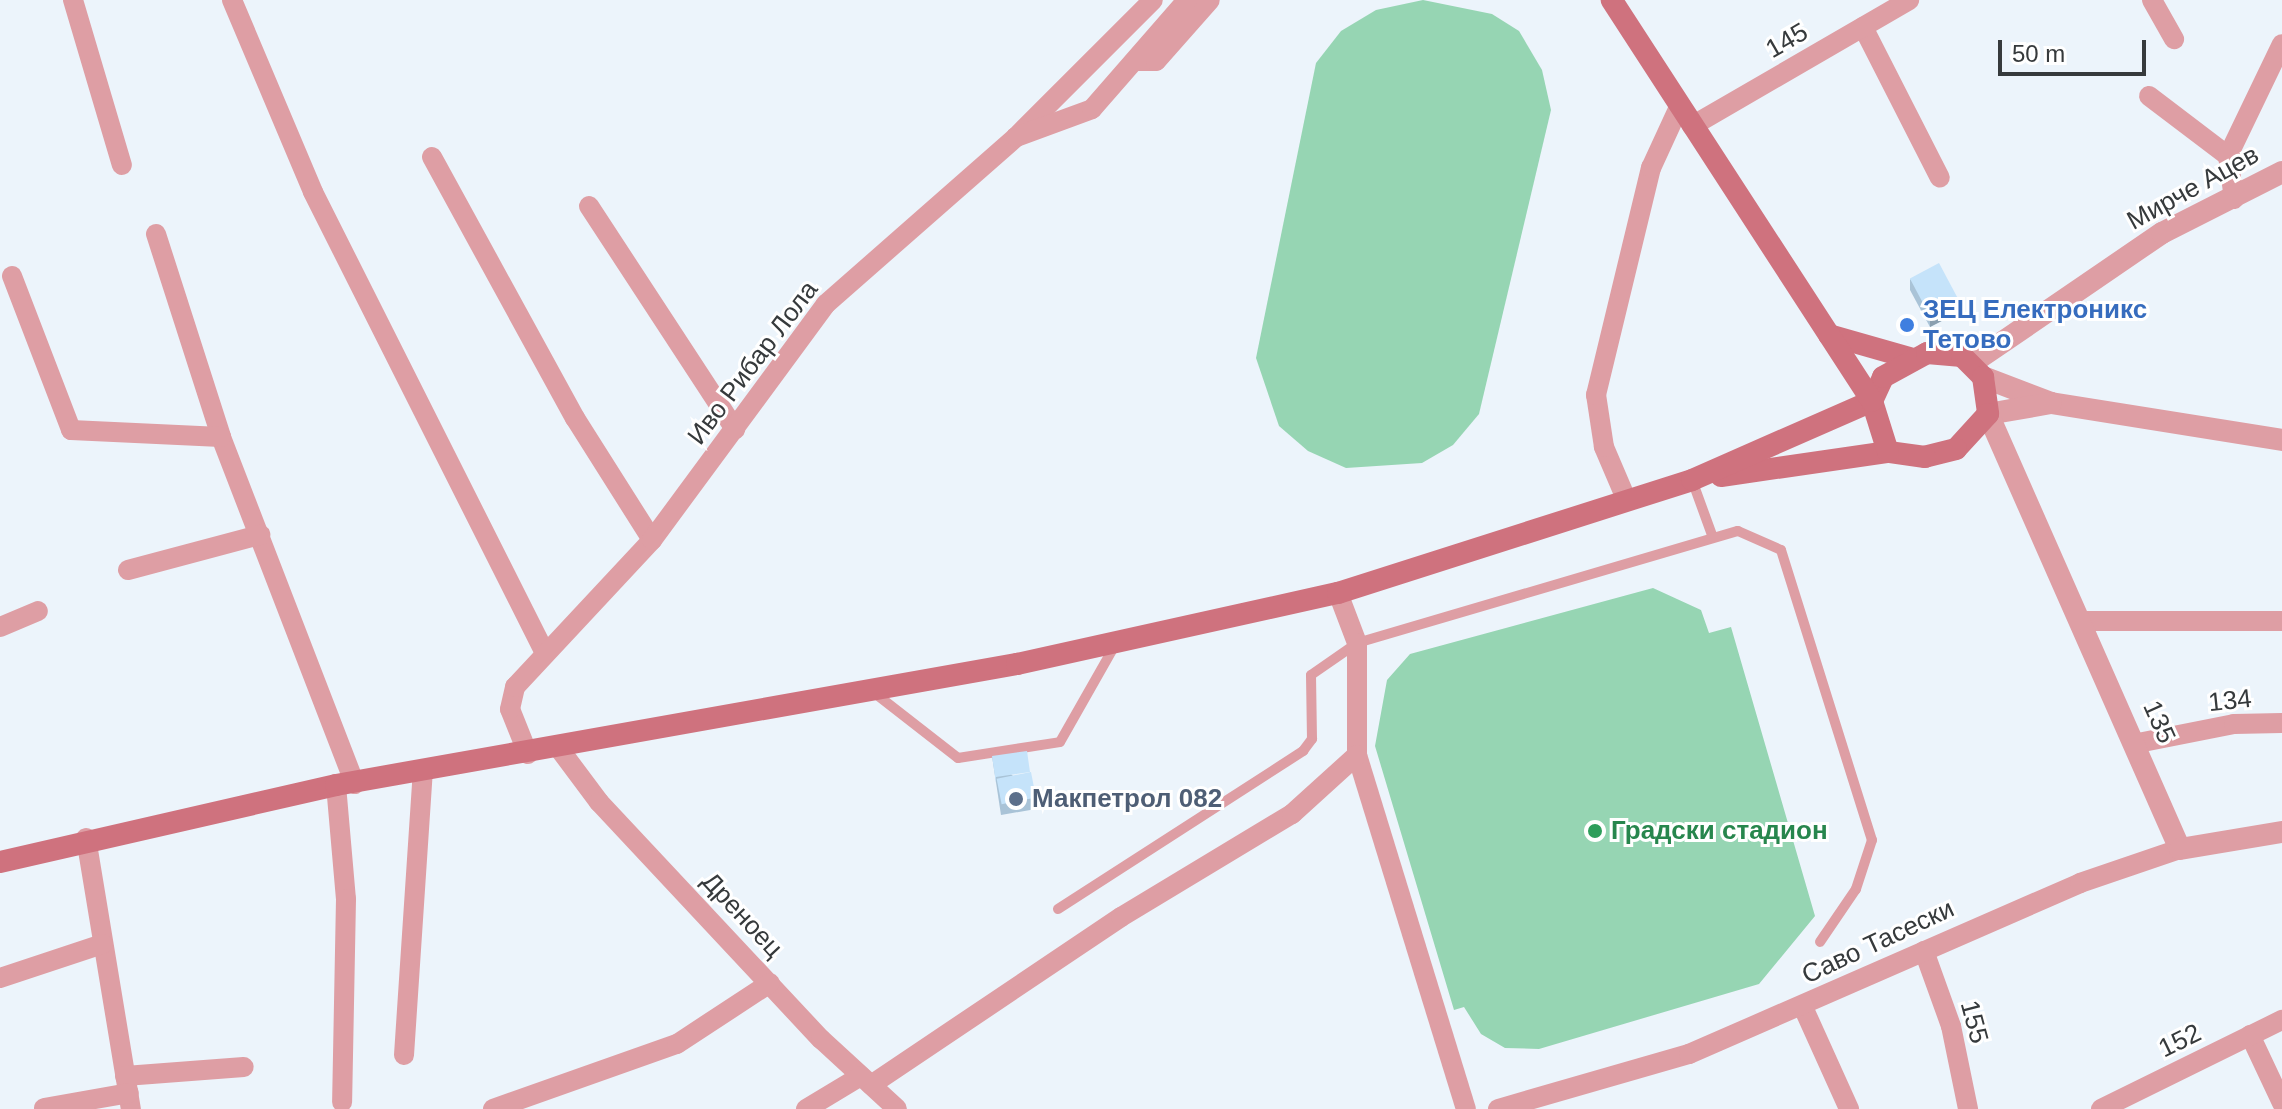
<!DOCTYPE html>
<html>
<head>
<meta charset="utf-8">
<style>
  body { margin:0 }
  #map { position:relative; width:2282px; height:1109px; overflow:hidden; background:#ecf4fb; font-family:Helvetica,sans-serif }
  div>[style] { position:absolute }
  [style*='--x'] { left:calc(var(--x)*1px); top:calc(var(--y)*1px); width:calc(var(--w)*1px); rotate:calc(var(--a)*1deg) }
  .green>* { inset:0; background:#96d5b3 }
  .service>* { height:10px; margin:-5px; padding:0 5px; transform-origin:5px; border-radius:5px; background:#de9ea4 }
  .minor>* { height:20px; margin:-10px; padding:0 10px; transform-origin:10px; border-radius:10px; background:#de9ea4 }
  .tertiary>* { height:22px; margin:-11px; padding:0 11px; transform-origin:11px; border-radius:11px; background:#de9ea4 }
  .secondary>* { height:22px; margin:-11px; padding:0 11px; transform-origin:11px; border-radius:11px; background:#cf727e }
  .wall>* { inset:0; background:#a9c3d7 }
  .shaded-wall>* { inset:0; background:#8a9faf }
  .building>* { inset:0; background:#c5e3fa; transform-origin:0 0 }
  .dots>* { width:22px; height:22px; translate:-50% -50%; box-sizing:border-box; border:4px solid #fff; border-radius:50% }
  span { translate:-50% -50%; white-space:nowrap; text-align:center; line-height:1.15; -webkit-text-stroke:6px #fff; paint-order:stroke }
  .street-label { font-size:26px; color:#363a3c }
  .shop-label { font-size:26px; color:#366cbe; font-weight:700 }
  .left { translate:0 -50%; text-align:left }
  .service-label { font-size:26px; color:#4e5e75; font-weight:700 }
  .leisure-label { font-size:26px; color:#27864d; font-weight:700 }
  .scale { position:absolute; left:1998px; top:40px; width:148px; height:36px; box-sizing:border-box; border:4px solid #363a3c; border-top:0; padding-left:10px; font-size:24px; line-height:28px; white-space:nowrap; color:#363a3c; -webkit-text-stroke:6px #fff; paint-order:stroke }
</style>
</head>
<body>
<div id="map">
  <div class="green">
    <div style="clip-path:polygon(1423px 0,1492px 14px,1519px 31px,1542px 70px,1551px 110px,1479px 414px,1453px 445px,1422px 463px,1346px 468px,1308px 451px,1279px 426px,1256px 358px,1316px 63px,1341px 31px,1376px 10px)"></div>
    <div style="clip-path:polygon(1653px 588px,1701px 610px,1709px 633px,1731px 627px,1815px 916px,1759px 984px,1539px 1049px,1505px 1048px,1481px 1034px,1464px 1007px,1454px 1010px,1375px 746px,1387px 680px,1410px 654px)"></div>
  </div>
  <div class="service">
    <div style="--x:1692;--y:480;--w:59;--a:70"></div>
    <div style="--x:872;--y:691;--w:109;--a:37.9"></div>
    <div style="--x:958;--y:758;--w:103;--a:-8.9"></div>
    <div style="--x:1060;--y:742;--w:112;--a:-60.4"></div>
    <div style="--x:1058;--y:909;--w:292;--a:-32.8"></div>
    <div style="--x:1303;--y:751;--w:15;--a:-53"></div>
    <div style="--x:1312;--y:739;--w:64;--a:-90.9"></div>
    <div style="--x:1311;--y:675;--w:56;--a:-34.8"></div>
    <div style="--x:1357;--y:643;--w:397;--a:-16.4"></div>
    <div style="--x:1738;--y:531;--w:47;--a:23.8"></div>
    <div style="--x:1781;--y:550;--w:304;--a:72.6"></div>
    <div style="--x:1872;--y:840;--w:52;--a:108.1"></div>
    <div style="--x:1856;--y:889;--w:64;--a:124.2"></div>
  </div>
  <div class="minor">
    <div style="--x:73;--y:0;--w:172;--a:73.5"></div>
    <div style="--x:232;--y:0;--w:208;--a:67.1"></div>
    <div style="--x:313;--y:192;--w:516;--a:63.29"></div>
    <div style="--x:2152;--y:0;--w:45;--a:60.6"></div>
    <div style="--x:1863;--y:27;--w:169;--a:63"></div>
    <div style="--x:1138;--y:61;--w:18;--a:0"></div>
    <div style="--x:1156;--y:61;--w:81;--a:-48.5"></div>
    <div style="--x:2149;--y:96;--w:99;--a:37.2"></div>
    <div style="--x:1692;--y:126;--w:251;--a:-30.1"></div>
    <div style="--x:1017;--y:136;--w:192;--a:-45"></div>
    <div style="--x:432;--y:157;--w:298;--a:61.3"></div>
    <div style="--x:575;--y:418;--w:144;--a:57.7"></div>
    <div style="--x:2234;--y:199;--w:43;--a:-97.9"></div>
    <div style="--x:2228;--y:156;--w:124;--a:-64.3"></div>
    <div style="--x:589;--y:206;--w:267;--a:56.8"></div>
    <div style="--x:156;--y:234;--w:213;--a:72.2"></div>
    <div style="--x:221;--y:437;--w:372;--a:68.9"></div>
    <div style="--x:12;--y:276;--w:165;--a:69"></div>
    <div style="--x:71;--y:430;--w:150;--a:2.7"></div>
    <div style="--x:1627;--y:501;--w:59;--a:-113.1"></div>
    <div style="--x:1604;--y:447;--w:53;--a:-98.7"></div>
    <div style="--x:1596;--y:395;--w:234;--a:-76.4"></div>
    <div style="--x:1651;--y:168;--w:67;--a:-65.3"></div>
    <div style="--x:128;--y:570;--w:137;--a:-14.9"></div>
    <div style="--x:1338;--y:593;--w:53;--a:69.2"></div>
    <div style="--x:1357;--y:643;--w:112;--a:90"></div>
    <div style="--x:1357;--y:755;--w:370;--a:72.9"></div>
    <div style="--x:2080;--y:621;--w:202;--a:0"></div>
    <div style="--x:0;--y:627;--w:41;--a:-22.8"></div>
    <div style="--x:2138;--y:743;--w:98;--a:-11.2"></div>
    <div style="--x:2234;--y:724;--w:48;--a:-1.2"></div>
    <div style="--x:558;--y:747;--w:69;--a:53.3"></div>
    <div style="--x:599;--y:802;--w:325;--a:46.9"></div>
    <div style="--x:821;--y:1039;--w:103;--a:42.6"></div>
    <div style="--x:528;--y:754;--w:48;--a:-111.8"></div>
    <div style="--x:510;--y:709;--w:23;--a:-77"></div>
    <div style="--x:515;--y:687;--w:201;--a:-47"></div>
    <div style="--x:652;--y:540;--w:293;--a:-53.6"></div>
    <div style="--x:826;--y:304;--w:253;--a:-41.3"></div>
    <div style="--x:1016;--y:137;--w:81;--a:-20.2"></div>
    <div style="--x:1092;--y:109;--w:145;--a:-48.9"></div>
    <div style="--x:336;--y:785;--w:114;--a:85"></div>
    <div style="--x:346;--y:899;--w:203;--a:91.1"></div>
    <div style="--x:86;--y:838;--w:275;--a:80.6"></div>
    <div style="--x:1924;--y:951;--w:80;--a:70.2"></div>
    <div style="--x:1951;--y:1026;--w:85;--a:78.4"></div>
    <div style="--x:0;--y:978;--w:108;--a:-18.3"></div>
    <div style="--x:1803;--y:1007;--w:112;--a:65.7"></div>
    <div style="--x:2250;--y:1035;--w:75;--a:64.8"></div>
    <div style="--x:404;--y:1055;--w:284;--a:-86.2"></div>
    <div style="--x:125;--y:1076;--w:119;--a:-4.3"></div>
    <div style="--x:871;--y:1085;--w:301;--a:-33.9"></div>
    <div style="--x:1121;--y:917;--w:200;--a:-31.1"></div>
    <div style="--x:1292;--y:814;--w:88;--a:-42.2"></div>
    <div style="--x:44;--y:1108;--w:86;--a:-10"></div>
    <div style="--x:493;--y:1109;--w:195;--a:-19.5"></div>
    <div style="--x:677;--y:1044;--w:111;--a:-33.3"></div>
    <div style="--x:806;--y:1109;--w:64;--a:-31"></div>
    <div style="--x:1498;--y:1109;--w:199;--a:-16.1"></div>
    <div style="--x:1689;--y:1054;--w:427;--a:-23.6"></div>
    <div style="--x:2080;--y:883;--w:106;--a:-18.8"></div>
    <div style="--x:2101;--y:1109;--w:202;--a:-26.2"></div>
  </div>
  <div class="tertiary">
    <div style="--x:1972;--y:363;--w:230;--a:-34.4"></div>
    <div style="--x:2162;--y:233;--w:135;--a:-26.9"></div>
    <div style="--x:1983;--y:377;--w:73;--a:20.9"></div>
    <div style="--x:2051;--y:403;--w:234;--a:9.1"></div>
    <div style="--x:2051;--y:403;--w:64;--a:170.1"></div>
    <div style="--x:1988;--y:414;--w:475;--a:66.2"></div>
    <div style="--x:2180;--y:849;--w:103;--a:-9.5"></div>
  </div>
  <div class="secondary">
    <div style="--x:1829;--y:335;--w:84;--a:15.9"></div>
    <div style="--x:1721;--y:476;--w:169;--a:-8.2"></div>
    <div style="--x:0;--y:862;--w:345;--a:-12.9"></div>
    <div style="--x:336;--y:785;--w:692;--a:-10.08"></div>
    <div style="--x:1017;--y:664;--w:329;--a:-12.5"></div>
    <div style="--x:1338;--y:593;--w:372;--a:-17.7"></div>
    <div style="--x:1692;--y:480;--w:197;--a:-23.7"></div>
    <div style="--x:1872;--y:401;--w:26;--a:-65"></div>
    <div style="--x:1883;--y:377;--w:50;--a:-28.6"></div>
    <div style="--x:1927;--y:353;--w:35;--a:5"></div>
    <div style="--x:1962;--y:356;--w:30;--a:45"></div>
    <div style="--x:1983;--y:377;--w:37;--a:82"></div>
    <div style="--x:1988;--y:414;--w:47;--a:132.4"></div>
    <div style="--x:1956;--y:449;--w:32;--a:166"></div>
    <div style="--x:1925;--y:457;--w:37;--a:-172"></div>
    <div style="--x:1888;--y:452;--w:53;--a:-107.4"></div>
    <div style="--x:1872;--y:401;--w:478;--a:-123"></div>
  </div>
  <div class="wall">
    <div style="clip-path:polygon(1910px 279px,1959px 312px,1930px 327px,1910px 290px)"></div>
    <div style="clip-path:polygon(992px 756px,1036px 798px,1036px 809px,1001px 815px)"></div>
  </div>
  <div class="shaded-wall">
    <div style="clip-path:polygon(1959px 300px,1959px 312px,1930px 327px,1930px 316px)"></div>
  </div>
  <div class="building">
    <div style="left:1939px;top:263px;width:42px;height:33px;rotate:62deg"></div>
    <div style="clip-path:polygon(1027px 751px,1030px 772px,996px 777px,996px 783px,992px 756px)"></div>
    <div style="left:1031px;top:772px;width:26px;height:35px;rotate:79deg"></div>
  </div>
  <div class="dots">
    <div style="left:1907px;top:325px;background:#3f7fe0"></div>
    <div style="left:1016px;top:799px;background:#5c6f8a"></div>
    <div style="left:1595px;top:831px;background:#2e9e5b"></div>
  </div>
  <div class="street-label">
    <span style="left:1787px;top:41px;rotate:-30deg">145</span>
    <span style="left:2193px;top:188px;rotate:-29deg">Мирче Ацев</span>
    <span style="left:753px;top:363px;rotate:-53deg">Иво Рибар Лола</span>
    <span style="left:2230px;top:701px;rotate:-6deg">134</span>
    <span style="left:2159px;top:722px;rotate:66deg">135</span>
    <span style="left:742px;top:915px;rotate:47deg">Дреноец</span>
    <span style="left:1878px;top:942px;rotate:-25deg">Саво Тасески</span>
    <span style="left:1974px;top:1022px;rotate:75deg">155</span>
    <span style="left:2180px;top:1041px;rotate:-26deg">152</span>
  </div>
  <div class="shop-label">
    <span class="left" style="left:1923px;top:325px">ЗЕЦ Електроникс<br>Тетово</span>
  </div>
  <div class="service-label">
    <span class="left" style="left:1032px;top:799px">Макпетрол 082</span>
  </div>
  <div class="leisure-label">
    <span class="left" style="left:1611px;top:831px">Градски стадион</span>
  </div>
  <div class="scale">50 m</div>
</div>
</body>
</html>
